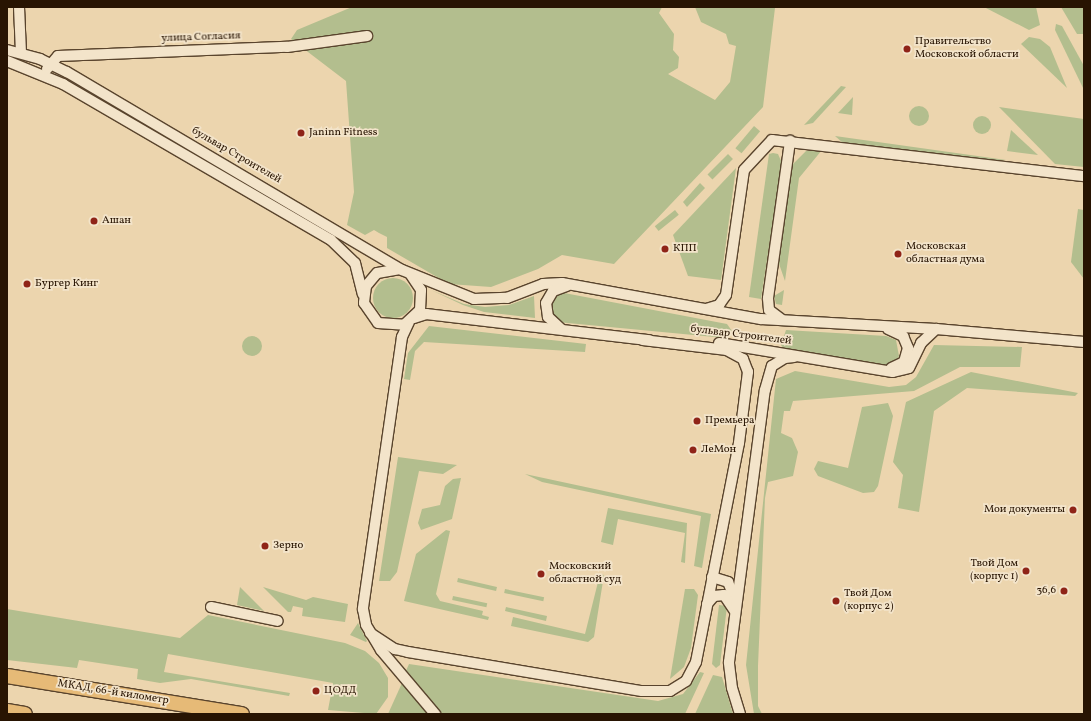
<!DOCTYPE html>
<html>
<head>
<meta charset="utf-8">
<style>
  body { margin:0 }
  #map { position:relative; width:1091px; height:721px; overflow:hidden; background:#ecd5ae; font-family:Vollkorn,serif }
  div>[style] { position:absolute }
  [style*='--x'] { left:calc(var(--x)*1px); top:calc(var(--y)*1px); width:calc(var(--w)*1px); rotate:calc(var(--a)*1deg) }
  .green>* { inset:0; background:#b3be8e; transform-origin:0 0 }
  .round { border-radius:50% }
  .roads { filter:drop-shadow(1px 0 #59442d) drop-shadow(-1px 0 #59442d) drop-shadow(0 1px #59442d) drop-shadow(0 -1px #59442d) }
  .minor>* { height:10px; margin:-5px; padding:0 5px; transform-origin:5px; border-radius:5px; background:#f3e4ca }
  .highway>* { height:14px; margin:-7px; padding:0 7px; transform-origin:7px; border-radius:7px; background:#e6ba77 }
  .dots>* { width:11px; height:11px; translate:-50% -50%; box-sizing:border-box; border:2px solid #f3e4ca; border-radius:50% }
  span { translate:-50% -50%; white-space:nowrap; text-align:center; line-height:1.15; -webkit-text-stroke:3.5px #f3e4ca; paint-order:stroke }
  .street-label { font-size:11px; color:#281402 }
  .poi-label { font-size:11px; color:#281402 }
  .left { translate:0 -50%; text-align:left }
  .right { translate:-100% -50%; text-align:right }
  .frame { position:absolute; inset:0; border:8px solid #281402; pointer-events:none }
</style>
</head>
<body>
<div id="map">
  <div class="green">
    <div style="clip-path:polygon(352px 7px,662px 7px,659px 13px,674px 34px,673px 50px,679px 57px,678px 68px,668px 74px,715px 100px,730px 82px,736px 46px,729px 44px,726px 34px,701px 22px,695px 7px,775px 8px,763px 107px,614px 264px,562px 255px,538px 269px,491px 287px,449px 284px,387px 248px,387px 237px,379px 233px,374px 230px,365px 235px,347px 225px,354px 192px,346px 81px,291px 39px,297px 30px)"></div>
    <div style="clip-path:polygon(984px 7px,1036px 7px,1040px 25px,1029px 30px)"></div>
    <div style="clip-path:polygon(1061px 7px,1084px 7px,1084px 34px,1077px 34px)"></div>
    <div style="clip-path:polygon(1056px 24px,1062px 26px,1084px 66px,1084px 90px,1055px 30px)"></div>
    <div style="clip-path:polygon(1029px 37px,1040px 39px,1050px 47px,1067px 88px,1021px 44px)"></div>
    <div style="clip-path:polygon(841px 86px,846px 87px,813px 123px,804px 125px)"></div>
    <div style="clip-path:polygon(853px 97px,852px 115px,838px 113px)"></div>
    <div class="round" style="left:909px;top:106px;width:20px;height:20px"></div>
    <div style="clip-path:polygon(999px 107px,1084px 119px,1084px 167px,1055px 164px)"></div>
    <div class="round" style="left:973px;top:116px;width:18px;height:18px"></div>
    <div style="left:754px;top:126px;width:8px;height:29px;rotate:40deg"></div>
    <div style="clip-path:polygon(1011px 130px,1038px 155px,1007px 151px)"></div>
    <div style="clip-path:polygon(835px 136px,1006px 160px,990px 162px,843px 143px)"></div>
    <div style="clip-path:polygon(822px 150px,799px 178px,785px 281px,778px 261px,791px 166px,806px 151px)"></div>
    <div style="clip-path:polygon(773px 153px,778px 154px,782px 163px,761px 299px,749px 297px,769px 154px)"></div>
    <div style="left:728px;top:154px;width:7px;height:29px;rotate:45deg"></div>
    <div style="clip-path:polygon(736px 168px,721px 280px,688px 276px,673px 235px)"></div>
    <div style="clip-path:polygon(700px 183px,705px 188px,687px 207px,683px 202px)"></div>
    <div style="clip-path:polygon(1078px 209px,1084px 210px,1084px 279px,1071px 262px)"></div>
    <div style="left:675px;top:210px;width:6px;height:26px;rotate:51deg"></div>
    <div class="round" style="left:373px;top:278px;width:40px;height:40px"></div>
    <div style="clip-path:polygon(431px 290px,464px 304px,485px 307px,509px 305px,534px 296px,535px 318px,484px 312px,463px 305px)"></div>
    <div style="clip-path:polygon(784px 290px,782px 305px,776px 304px,774px 296px)"></div>
    <div style="clip-path:polygon(559px 292px,727px 324px,732px 331px,725px 338px,557px 322px,552px 318px,549px 304px)"></div>
    <div style="clip-path:polygon(429px 326px,586px 344px,585px 352px,424px 342px,415px 351px,410px 380px,404px 379px,408px 353px)"></div>
    <div style="clip-path:polygon(786px 330px,886px 336px,896px 340px,899px 356px,896px 362px,885px 365px,784px 349px,781px 345px)"></div>
    <div class="round" style="left:242px;top:336px;width:20px;height:20px"></div>
    <div style="clip-path:polygon(934px 345px,1022px 347px,1020px 367px,960px 367px,914px 391px,793px 401px,790px 411px,784px 411px,781px 433px,792px 438px,798px 452px,793px 476px,768px 482px,765px 498px,758px 666px,758px 706px,762px 714px,754px 714px,746px 665px,776px 379px,795px 371px,889px 387px,906px 385px,916px 377px)"></div>
    <div style="clip-path:polygon(971px 372px,1078px 393px,1075px 396px,967px 388px,934px 411px,919px 512px,898px 508px,903px 475px,893px 462px,906px 402px)"></div>
    <div style="clip-path:polygon(888px 403px,893px 416px,878px 486px,874px 492px,863px 493px,818px 476px,814px 469px,818px 461px,848px 468px,862px 407px)"></div>
    <div style="clip-path:polygon(398px 457px,457px 465px,443px 474px,419px 471px,397px 572px,390px 581px,379px 581px)"></div>
    <div style="clip-path:polygon(525px 474px,711px 514px,702px 568px,694px 566px,701px 516px,542px 482px)"></div>
    <div style="clip-path:polygon(461px 478px,452px 519px,421px 530px,418px 523px,422px 509px,440px 505px,445px 486px,453px 479px)"></div>
    <div style="clip-path:polygon(608px 508px,687px 523px,685px 563px,681px 562px,685px 533px,618px 519px,613px 545px,601px 542px)"></div>
    <div style="clip-path:polygon(446px 530px,450px 531px,436px 594px,440px 601px,483px 611px,482px 615px,489px 617px,488px 620px,404px 601px,416px 554px)"></div>
    <div style="clip-path:polygon(600px 574px,604px 575px,594px 637px,588px 642px,511px 626px,513px 617px,585px 634px)"></div>
    <div style="left:458px;top:578px;width:40px;height:4px;rotate:13deg"></div>
    <div style="clip-path:polygon(240px 587px,264px 611px,237px 605px)"></div>
    <div style="clip-path:polygon(263px 587px,306px 600px,313px 597px,348px 604px,345px 622px,302px 616px,303px 608px,293px 606px,291px 612px,288px 612px)"></div>
    <div style="left:505px;top:589px;width:40px;height:4px;rotate:12deg"></div>
    <div style="clip-path:polygon(685px 589px,694px 589px,698px 595px,691px 648px,684px 667px,670px 679px)"></div>
    <div style="left:453px;top:596px;width:35px;height:4px;rotate:12deg"></div>
    <div style="clip-path:polygon(719px 605px,727px 606px,720px 665px,716px 668px,712px 664px)"></div>
    <div style="clip-path:polygon(506px 607px,547px 616px,546px 621px,505px 611px)"></div>
    <div style="clip-path:polygon(7px 609px,180px 638px,208px 615px,345px 643px,365px 651px,379px 663px,388px 678px,388px 697px,376px 714px,328px 710px,333px 683px,168px 654px,164px 672px,290px 693px,289px 696px,191px 679px,160px 683px,137px 679px,138px 669px,79px 660px,77px 668px,7px 660px)"></div>
    <div style="clip-path:polygon(358px 623px,367px 641px,366px 642px,350px 635px)"></div>
    <div style="clip-path:polygon(409px 664px,658px 701px,683px 694px,700px 672px,704px 673px,685px 714px,438px 714px,405px 673px)"></div>
    <div style="clip-path:polygon(713px 675px,722px 677px,733px 714px,695px 714px)"></div>
    <div style="clip-path:polygon(402px 683px,405px 684px,429px 714px,388px 714px)"></div>
  </div>
  <div class="roads">
    <div class="minor">
      <div style="--x:19;--y:7;--w:46;--a:87.5"></div>
      <div style="--x:7;--y:50;--w:34;--a:15"></div>
      <div style="--x:40;--y:59;--w:30;--a:26"></div>
      <div style="--x:67;--y:72;--w:389;--a:30.6"></div>
      <div style="--x:402;--y:270;--w:78;--a:21.9"></div>
      <div style="--x:474;--y:299;--w:33;--a:-2"></div>
      <div style="--x:507;--y:298;--w:39;--a:-21"></div>
      <div style="--x:543;--y:284;--w:19;--a:-3"></div>
      <div style="--x:562;--y:283;--w:202;--a:10.3"></div>
      <div style="--x:761;--y:319;--w:175;--a:3.3"></div>
      <div style="--x:936;--y:329;--w:149;--a:5"></div>
      <div style="--x:7;--y:61;--w:61;--a:22.3"></div>
      <div style="--x:63;--y:84;--w:310;--a:30.2"></div>
      <div style="--x:331;--y:240;--w:33;--a:44"></div>
      <div style="--x:355;--y:263;--w:32;--a:76"></div>
      <div style="--x:47;--y:69;--w:17;--a:-50"></div>
      <div style="--x:58;--y:56;--w:229;--a:-2.3"></div>
      <div style="--x:287;--y:47;--w:81;--a:-7.8"></div>
      <div style="--x:400;--y:269;--w:23;--a:170"></div>
      <div style="--x:377;--y:273;--w:17;--a:130"></div>
      <div style="--x:366;--y:286;--w:17;--a:97"></div>
      <div style="--x:364;--y:303;--w:24;--a:55"></div>
      <div style="--x:378;--y:323;--w:26;--a:4"></div>
      <div style="--x:404;--y:325;--w:22;--a:-43"></div>
      <div style="--x:420;--y:310;--w:20;--a:-87"></div>
      <div style="--x:421;--y:290;--w:18;--a:-124"></div>
      <div style="--x:706;--y:309;--w:14;--a:-17"></div>
      <div style="--x:719;--y:305;--w:12;--a:-55"></div>
      <div style="--x:726;--y:295;--w:126;--a:-81.8"></div>
      <div style="--x:744;--y:170;--w:41;--a:-47"></div>
      <div style="--x:772;--y:140;--w:314;--a:6.6"></div>
      <div style="--x:414;--y:318;--w:13;--a:-18"></div>
      <div style="--x:426;--y:314;--w:225;--a:6.7"></div>
      <div style="--x:781;--y:319;--w:15;--a:-143"></div>
      <div style="--x:769;--y:310;--w:12;--a:-95"></div>
      <div style="--x:768;--y:298;--w:159;--a:-82"></div>
      <div style="--x:409;--y:322;--w:17;--a:115"></div>
      <div style="--x:402;--y:337;--w:275;--a:98.2"></div>
      <div style="--x:363;--y:609;--w:16;--a:79"></div>
      <div style="--x:366;--y:625;--w:29;--a:59"></div>
      <div style="--x:381;--y:650;--w:84;--a:49.8"></div>
      <div style="--x:561;--y:329;--w:18;--a:-137"></div>
      <div style="--x:548;--y:317;--w:14;--a:-98"></div>
      <div style="--x:546;--y:303;--w:14;--a:-60"></div>
      <div style="--x:553;--y:291;--w:15;--a:-20"></div>
      <div style="--x:888;--y:329;--w:17;--a:25"></div>
      <div style="--x:903;--y:336;--w:13;--a:67"></div>
      <div style="--x:908;--y:348;--w:15;--a:106"></div>
      <div style="--x:904;--y:362;--w:14;--a:155"></div>
      <div style="--x:719;--y:343;--w:176;--a:9.5"></div>
      <div style="--x:893;--y:372;--w:16;--a:-14"></div>
      <div style="--x:909;--y:368;--w:28;--a:-64"></div>
      <div style="--x:921;--y:343;--w:21;--a:-43"></div>
      <div style="--x:712;--y:577;--w:17;--a:17"></div>
      <div style="--x:728;--y:582;--w:18;--a:68"></div>
      <div style="--x:707;--y:604;--w:11;--a:-49"></div>
      <div style="--x:714;--y:596;--w:10;--a:-6"></div>
      <div style="--x:724;--y:595;--w:18;--a:56"></div>
      <div style="--x:211;--y:607;--w:68;--a:11.8"></div>
      <div style="--x:370;--y:633;--w:30;--a:33"></div>
      <div style="--x:395;--y:649;--w:13;--a:13"></div>
      <div style="--x:408;--y:652;--w:237;--a:9.5"></div>
      <div style="--x:642;--y:691;--w:28;--a:0"></div>
      <div style="--x:670;--y:691;--w:19;--a:-32"></div>
      <div style="--x:686;--y:681;--w:21;--a:-62"></div>
      <div style="--x:696;--y:662;--w:223;--a:-78.9"></div>
      <div style="--x:739;--y:443;--w:72;--a:-82.8"></div>
      <div style="--x:748;--y:372;--w:14;--a:-111"></div>
      <div style="--x:743;--y:359;--w:18;--a:-151"></div>
      <div style="--x:727;--y:350;--w:85;--a:-173.2"></div>
      <div style="--x:740;--y:714;--w:27;--a:-107"></div>
      <div style="--x:732;--y:688;--w:26;--a:-97"></div>
      <div style="--x:729;--y:662;--w:274;--a:-82.5"></div>
      <div style="--x:765;--y:390;--w:25;--a:-74"></div>
      <div style="--x:772;--y:366;--w:15;--a:-32"></div>
      <div style="--x:785;--y:358;--w:9;--a:-6"></div>
    </div>
    <div class="highway">
      <div style="--x:7;--y:676;--w:238;--a:9.2"></div>
      <div style="--x:7;--y:711;--w:18;--a:9"></div>
    </div>
  </div>
  <div class="dots">
    <div style="left:907px;top:49px;background:#8f2418"></div>
    <div style="left:301px;top:133px;background:#8f2418"></div>
    <div style="left:94px;top:221px;background:#8f2418"></div>
    <div style="left:665px;top:249px;background:#8f2418"></div>
    <div style="left:898px;top:254px;background:#8f2418"></div>
    <div style="left:27px;top:284px;background:#8f2418"></div>
    <div style="left:697px;top:421px;background:#8f2418"></div>
    <div style="left:693px;top:450px;background:#8f2418"></div>
    <div style="left:1073px;top:510px;background:#8f2418"></div>
    <div style="left:265px;top:546px;background:#8f2418"></div>
    <div style="left:1026px;top:571px;background:#8f2418"></div>
    <div style="left:541px;top:574px;background:#8f2418"></div>
    <div style="left:1064px;top:591px;background:#8f2418"></div>
    <div style="left:836px;top:601px;background:#8f2418"></div>
    <div style="left:316px;top:691px;background:#8f2418"></div>
  </div>
  <div class="street-label">
    <span style="left:201px;top:38px;rotate:-2deg">улица Согласия</span>
    <span style="left:236px;top:156px;rotate:30deg">бульвар Строителей</span>
    <span style="left:741px;top:336px;rotate:7deg">бульвар Строителей</span>
    <span style="left:113px;top:693px;rotate:9deg">МКАД, 66-й километр</span>
  </div>
  <div class="poi-label">
    <span class="left" style="left:915px;top:49px">Правительство<br>Московской области</span>
    <span class="left" style="left:309px;top:133px">Janinn Fitness</span>
    <span class="left" style="left:102px;top:221px">Ашан</span>
    <span class="left" style="left:906px;top:254px">Московская<br>областная дума</span>
    <span class="left" style="left:673px;top:249px">КПП</span>
    <span class="left" style="left:35px;top:284px">Бургер Кинг</span>
    <span class="left" style="left:705px;top:421px">Премьера</span>
    <span class="left" style="left:701px;top:450px">ЛеМон</span>
    <span class="right" style="left:1065px;top:510px">Мои документы</span>
    <span class="left" style="left:273px;top:546px">Зерно</span>
    <span class="right" style="left:1018px;top:571px">Твой Дом<br>(корпус 1)</span>
    <span class="left" style="left:549px;top:574px">Московский<br>областной суд</span>
    <span class="right" style="left:1056px;top:591px">36,6</span>
    <span class="left" style="left:844px;top:601px">Твой Дом<br>(корпус 2)</span>
    <span class="left" style="left:324px;top:691px">ЦОДД</span>
  </div>
  <div class="frame"></div>
</div>
</body>
</html>
